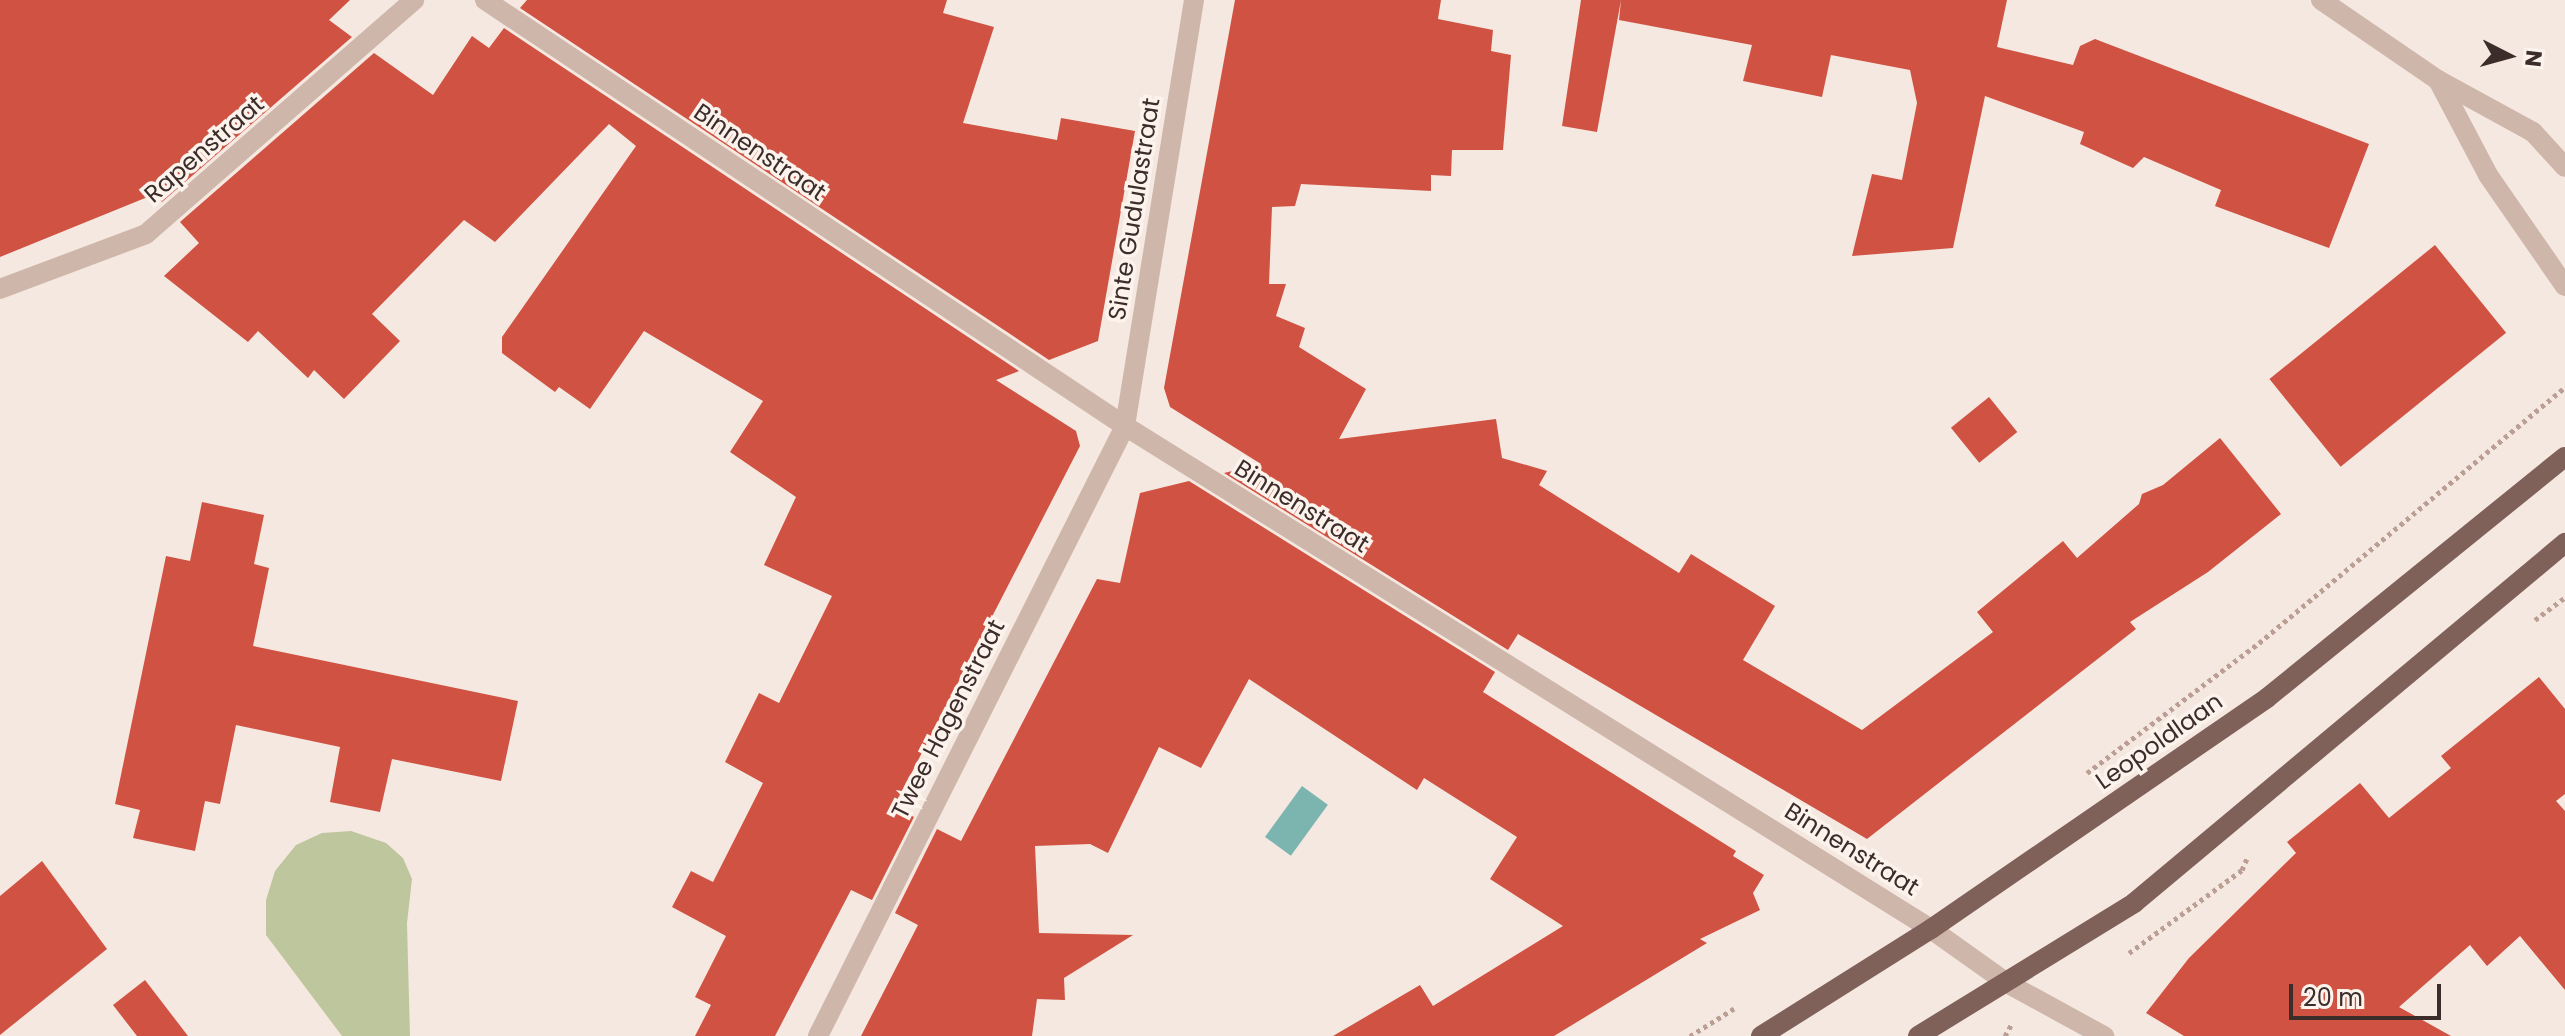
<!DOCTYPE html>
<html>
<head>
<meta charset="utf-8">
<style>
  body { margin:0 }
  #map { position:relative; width:2565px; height:1036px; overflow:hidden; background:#f5e8e0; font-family:Poppins,sans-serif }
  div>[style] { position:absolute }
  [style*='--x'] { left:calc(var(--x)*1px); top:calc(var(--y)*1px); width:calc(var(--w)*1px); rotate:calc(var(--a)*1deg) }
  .green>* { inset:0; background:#bec69e }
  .water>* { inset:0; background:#7cb5b0; transform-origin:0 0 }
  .building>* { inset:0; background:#d05243; transform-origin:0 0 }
  .path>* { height:5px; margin-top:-2.5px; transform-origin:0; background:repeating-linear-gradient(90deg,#bb9f94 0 4px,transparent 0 8px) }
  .minor>* { height:20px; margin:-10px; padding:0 10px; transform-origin:10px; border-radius:10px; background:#cfb6aa }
  .major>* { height:20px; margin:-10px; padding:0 10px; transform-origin:10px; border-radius:10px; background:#7f615a }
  span { translate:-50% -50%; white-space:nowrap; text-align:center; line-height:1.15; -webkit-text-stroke:7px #fcf3ed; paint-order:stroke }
  .street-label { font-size:24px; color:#3c2d2a }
  .north { position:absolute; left:2469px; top:16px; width:80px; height:80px; -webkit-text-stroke:6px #fcf3ed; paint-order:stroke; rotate:96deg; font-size:22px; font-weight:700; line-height:32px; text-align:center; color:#3c2d2a }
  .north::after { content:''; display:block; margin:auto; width:28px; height:36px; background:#3c2d2a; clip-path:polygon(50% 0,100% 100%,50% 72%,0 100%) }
  .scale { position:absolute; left:2289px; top:984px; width:152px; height:36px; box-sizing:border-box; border:4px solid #3c2d2a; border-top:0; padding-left:10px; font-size:24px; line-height:28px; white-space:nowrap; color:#3c2d2a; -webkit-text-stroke:6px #fcf3ed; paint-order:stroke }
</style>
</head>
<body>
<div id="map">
  <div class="green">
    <div style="clip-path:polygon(351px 831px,386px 843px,403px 858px,412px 879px,407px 923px,410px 1036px,342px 1036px,266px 935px,266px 900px,275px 871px,296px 845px,322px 833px)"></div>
  </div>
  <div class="water">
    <div style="left:1302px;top:786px;width:32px;height:63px;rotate:36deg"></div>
  </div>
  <div class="building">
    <div style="clip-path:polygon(0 0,350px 0,329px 20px,352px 37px,162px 202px,155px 194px,0 257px)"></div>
    <div style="clip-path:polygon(527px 0,947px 0,943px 13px,994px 27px,963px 123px,1057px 140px,1061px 118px,1135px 131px,1098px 341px,1049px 360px,520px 8px)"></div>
    <div style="clip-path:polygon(1235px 0,1441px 0,1438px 19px,1493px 30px,1491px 51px,1511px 55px,1503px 150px,1452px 150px,1451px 176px,1431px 175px,1431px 191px,1301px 184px,1295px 206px,1272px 207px,1269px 284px,1286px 284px,1276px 316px,1305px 328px,1299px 347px,1366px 389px,1339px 439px,1496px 419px,1502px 458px,1547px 471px,1539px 485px,1679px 573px,1691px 554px,1775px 606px,1743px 660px,1862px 730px,1993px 632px,1977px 612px,2063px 541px,2077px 558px,2139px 504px,2142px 494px,2163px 485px,2220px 438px,2281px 514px,2208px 572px,2130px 622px,2136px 629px,1867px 839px,1518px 634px,1508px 650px,1224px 473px,1261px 464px,1170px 407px,1164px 388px)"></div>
    <div style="clip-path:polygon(1581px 0,2007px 0,1997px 47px,2073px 65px,2080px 46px,2095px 39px,2369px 144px,2329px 248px,2215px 206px,2221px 190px,2144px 157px,2133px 168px,2080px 144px,2084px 132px,1985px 96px,1953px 248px,1852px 256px,1872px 174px,1902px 180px,1917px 103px,1910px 70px,1831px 55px,1822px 97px,1743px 81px,1752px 45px,1619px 20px,1621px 0,1597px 132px,1562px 126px)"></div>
    <div style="clip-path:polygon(504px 28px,1019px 371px,996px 380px,1076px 431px,1080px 446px,894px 807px,914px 817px,872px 900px,851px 890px,775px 1036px,695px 1036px,711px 1005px,695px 997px,726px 936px,672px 907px,691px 871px,713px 882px,763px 783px,725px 762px,759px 693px,779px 703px,832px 596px,764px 565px,796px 497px,730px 452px,763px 401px,644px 331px,590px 409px,559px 387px,555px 392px,502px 353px,502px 337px,636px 146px,609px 124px,495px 242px,464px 220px,372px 314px,400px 341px,344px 399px,314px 370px,308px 378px,258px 331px,248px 342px,164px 276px,199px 243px,180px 222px,374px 53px,433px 95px,472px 36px,489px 48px)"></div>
    <div style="left:2435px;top:245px;width:113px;height:213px;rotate:51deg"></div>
    <div style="left:1989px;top:397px;width:45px;height:49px;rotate:51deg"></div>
    <div style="clip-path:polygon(1189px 481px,1495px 672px,1483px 692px,1736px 851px,1733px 856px,1764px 875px,1753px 893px,1760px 910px,1700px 939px,1707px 943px,1554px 1036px,1333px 1036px,1420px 985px,1433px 1006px,1563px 926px,1490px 879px,1517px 837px,1424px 778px,1417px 790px,1249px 679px,1201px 768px,1159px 747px,1108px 853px,1090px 844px,1035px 846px,1039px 933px,1133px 935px,1064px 978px,1065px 1000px,1037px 999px,1032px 1036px,861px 1036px,918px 925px,895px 913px,937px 829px,961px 841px,1097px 579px,1120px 583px,1140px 493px)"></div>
    <div style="clip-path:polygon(202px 502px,264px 515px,254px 564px,269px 568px,253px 646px,518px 701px,501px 781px,392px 759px,380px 812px,330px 802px,340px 747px,236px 725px,220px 804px,205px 801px,195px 851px,133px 838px,140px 810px,115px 804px,166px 556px,190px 561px)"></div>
    <div style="clip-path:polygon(2539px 677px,2565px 709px,2565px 794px,2556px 801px,2565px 811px,2565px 990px,2520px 936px,2487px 966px,2470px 945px,2399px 1007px,2451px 1036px,2184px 1036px,2146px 1013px,2189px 958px,2296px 853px,2287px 842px,2360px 783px,2389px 818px,2451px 768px,2441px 756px)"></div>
    <div style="clip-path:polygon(42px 861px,107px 949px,0 1035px,0 896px)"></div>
    <div style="clip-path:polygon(145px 980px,188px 1036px,137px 1036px,113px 1005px)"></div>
  </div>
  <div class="path">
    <div style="--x:2535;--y:620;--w:38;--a:-37"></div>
    <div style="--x:2087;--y:773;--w:216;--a:-37.1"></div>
    <div style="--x:2259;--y:643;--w:399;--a:-39.9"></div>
    <div style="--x:2129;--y:953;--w:140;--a:-36.3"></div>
    <div style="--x:2242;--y:870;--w:13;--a:-67"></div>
    <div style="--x:1690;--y:1036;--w:53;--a:-31.9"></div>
    <div style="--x:2005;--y:1036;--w:13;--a:-61"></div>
  </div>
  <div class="minor">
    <div style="--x:485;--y:0;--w:769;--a:33.65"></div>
    <div style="--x:1125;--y:426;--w:950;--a:31.97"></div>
    <div style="--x:1931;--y:929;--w:93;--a:35.4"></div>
    <div style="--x:2007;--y:983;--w:111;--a:28.7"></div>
    <div style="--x:2321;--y:0;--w:142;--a:34.4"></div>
    <div style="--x:2438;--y:80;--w:108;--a:28.7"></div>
    <div style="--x:2533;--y:132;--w:47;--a:47.6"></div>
    <div style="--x:2438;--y:80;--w:107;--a:62.2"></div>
    <div style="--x:2488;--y:175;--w:135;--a:55.3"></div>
    <div style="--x:0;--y:289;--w:156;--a:-20.6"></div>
    <div style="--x:146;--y:234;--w:356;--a:-41.1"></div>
    <div style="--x:818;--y:1036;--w:683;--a:-63.28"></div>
    <div style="--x:1125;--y:426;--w:432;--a:-80.8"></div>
  </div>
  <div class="major">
    <div style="--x:1761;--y:1036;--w:201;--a:-32.2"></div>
    <div style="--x:1931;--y:929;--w:408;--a:-34.5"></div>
    <div style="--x:2267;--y:698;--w:383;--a:-39"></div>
    <div style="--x:1918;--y:1036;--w:254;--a:-31.6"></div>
    <div style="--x:2134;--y:903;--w:562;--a:-39.87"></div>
  </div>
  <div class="street-label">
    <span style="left:204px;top:149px;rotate:-41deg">Rapenstraat</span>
    <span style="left:760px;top:152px;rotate:34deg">Binnenstraat</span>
    <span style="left:1134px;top:209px;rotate:-81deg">Sinte Gudulastraat</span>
    <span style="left:1302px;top:506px;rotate:32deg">Binnenstraat</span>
    <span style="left:948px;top:719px;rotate:-63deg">Twee Hagenstraat</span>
    <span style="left:2159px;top:741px;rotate:-35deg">Leopoldlaan</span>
    <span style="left:1852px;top:849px;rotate:32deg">Binnenstraat</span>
  </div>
  <div class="north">N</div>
  <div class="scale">20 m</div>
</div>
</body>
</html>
